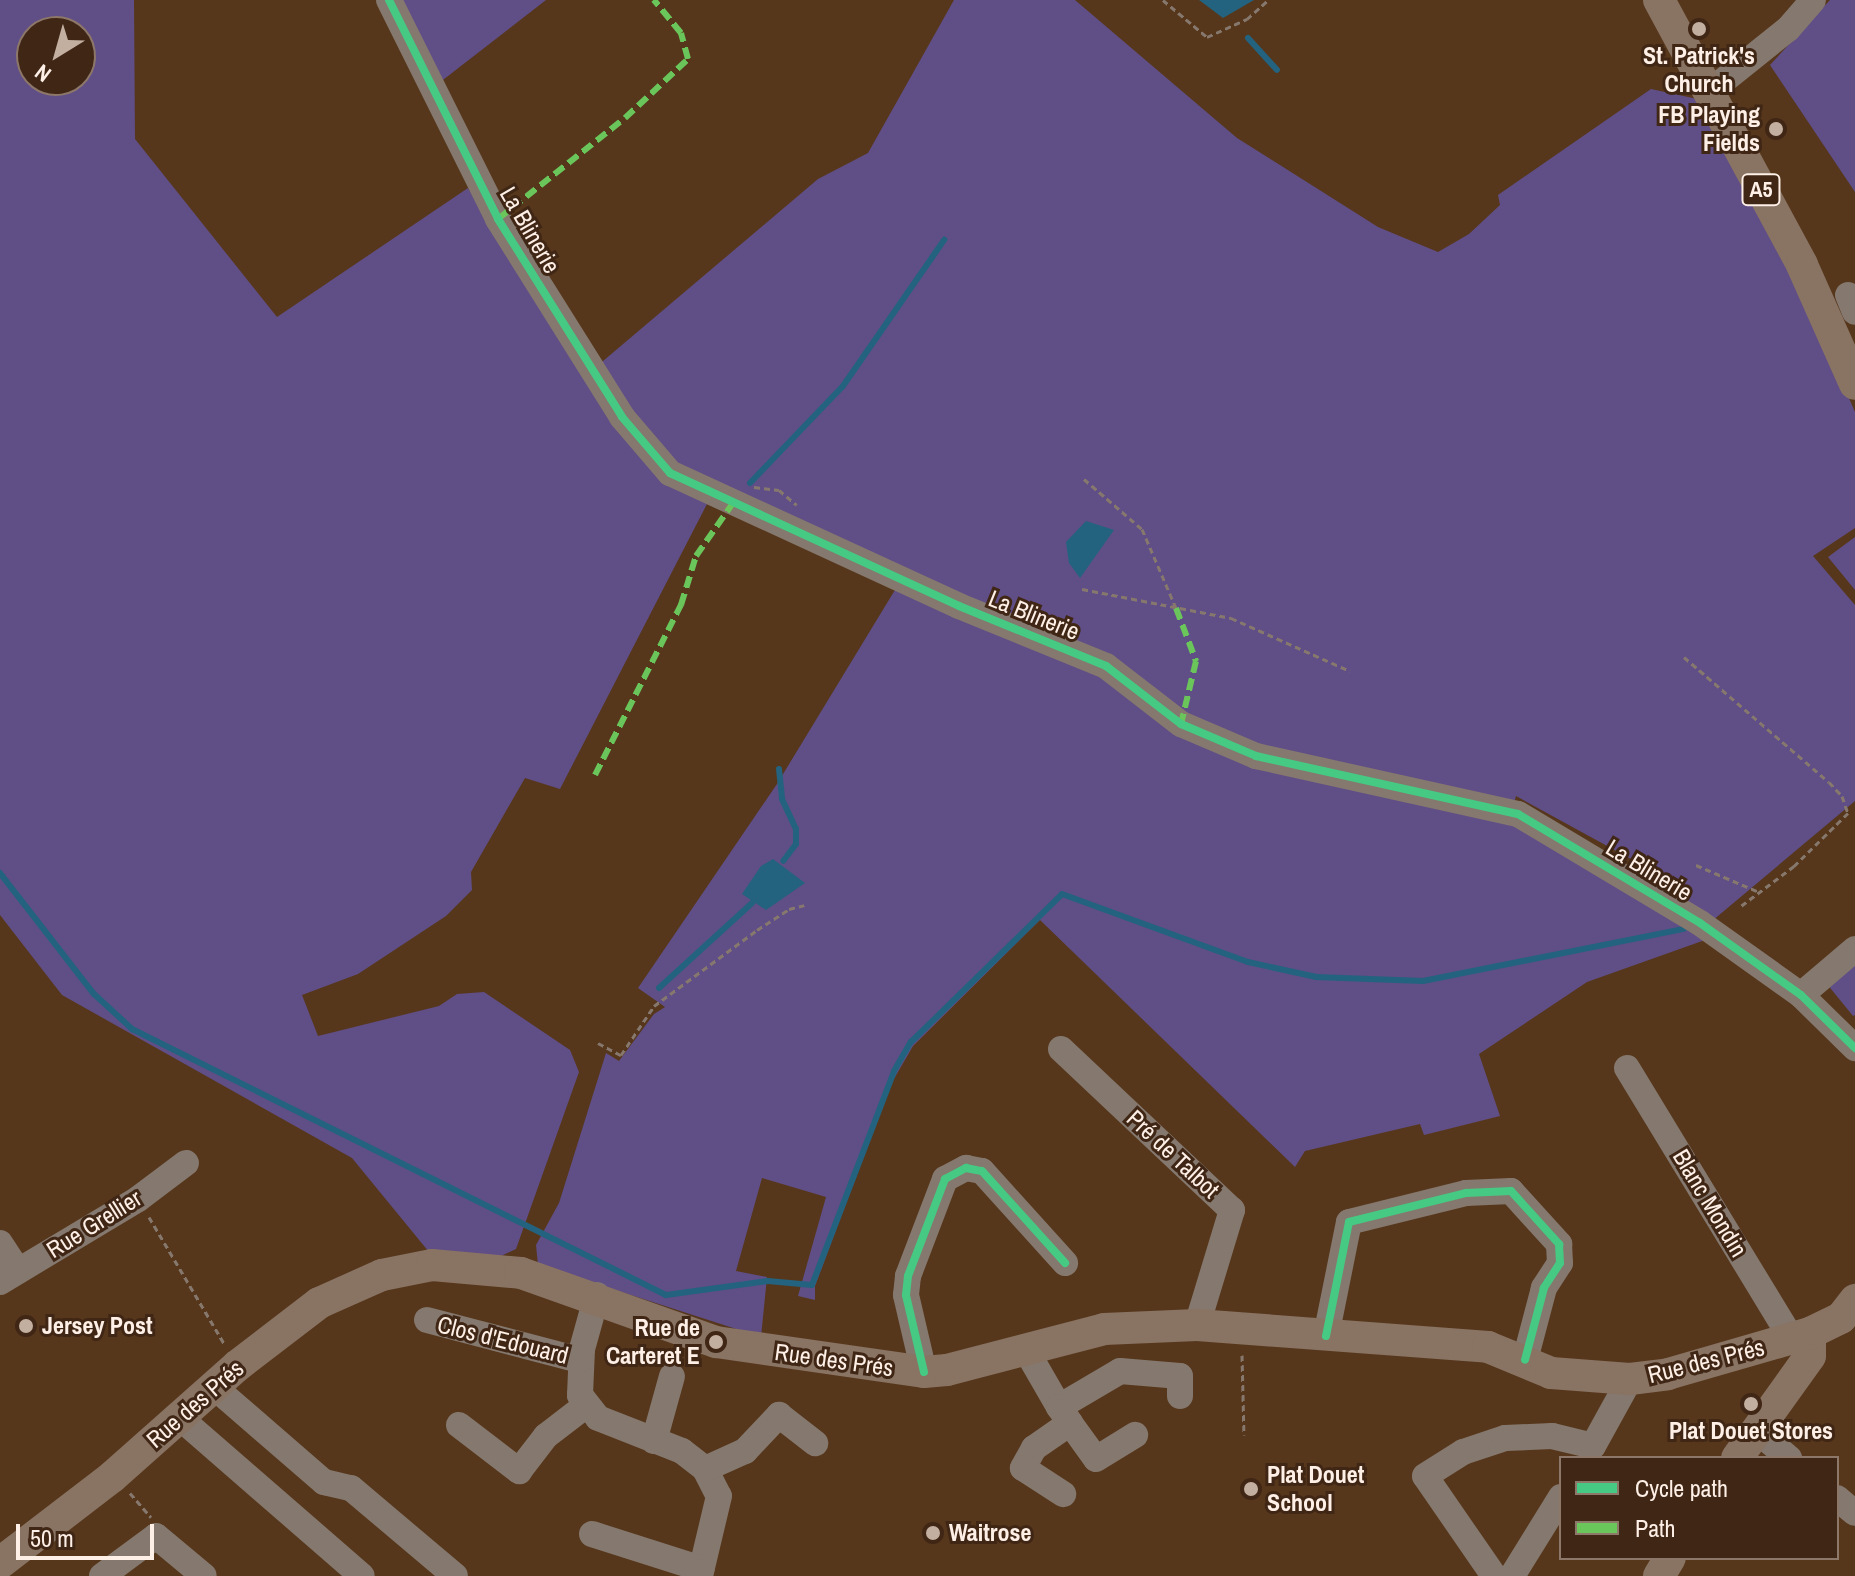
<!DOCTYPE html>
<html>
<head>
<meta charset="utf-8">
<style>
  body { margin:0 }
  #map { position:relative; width:1855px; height:1576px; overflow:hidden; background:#56371c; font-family:"Archivo Narrow",sans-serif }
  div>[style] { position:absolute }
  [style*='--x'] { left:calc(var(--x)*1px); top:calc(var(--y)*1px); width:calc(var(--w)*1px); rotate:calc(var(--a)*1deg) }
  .green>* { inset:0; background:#604e86 }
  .water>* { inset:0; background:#23637f }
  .stream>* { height:6px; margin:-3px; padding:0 3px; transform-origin:3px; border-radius:3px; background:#23637f }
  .path>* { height:3px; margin-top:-1.5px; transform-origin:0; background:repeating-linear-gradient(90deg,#87786e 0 6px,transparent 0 10px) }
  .minor>* { height:26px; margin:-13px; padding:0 13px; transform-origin:13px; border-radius:13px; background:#85786e }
  .major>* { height:32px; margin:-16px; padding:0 16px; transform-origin:16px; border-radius:16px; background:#897363 }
  .quiet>* { height:6px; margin-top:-3px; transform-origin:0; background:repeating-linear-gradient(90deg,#6ac65a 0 12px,transparent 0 18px) }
  .cycleway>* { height:8px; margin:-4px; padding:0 4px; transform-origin:4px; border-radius:4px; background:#46c982 }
  .dots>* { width:22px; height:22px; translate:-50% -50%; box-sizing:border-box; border:4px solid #402615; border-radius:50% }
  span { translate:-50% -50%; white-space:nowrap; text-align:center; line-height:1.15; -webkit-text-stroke:6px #402615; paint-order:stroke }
  .shield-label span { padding:2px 6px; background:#402615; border:2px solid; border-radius:6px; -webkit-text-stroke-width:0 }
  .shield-label { font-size:22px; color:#fef0e7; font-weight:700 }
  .poi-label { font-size:24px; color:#fef0e7; font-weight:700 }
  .right { translate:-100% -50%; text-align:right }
  .left { translate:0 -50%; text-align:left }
  .street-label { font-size:24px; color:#fef0e7 }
  .legend { position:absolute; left:1559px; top:1456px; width:280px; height:104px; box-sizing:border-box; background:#402615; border:2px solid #8c7769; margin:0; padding:10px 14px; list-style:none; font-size:24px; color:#fef0e7 }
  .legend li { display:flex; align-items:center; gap:16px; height:40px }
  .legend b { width:40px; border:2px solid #8c7769 }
  .north { position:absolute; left:16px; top:16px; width:80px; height:80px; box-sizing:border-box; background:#402615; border:2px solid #8c7769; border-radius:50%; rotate:217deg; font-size:22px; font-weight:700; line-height:32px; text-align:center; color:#fef0e7 }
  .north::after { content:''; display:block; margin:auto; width:28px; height:36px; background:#c3afa0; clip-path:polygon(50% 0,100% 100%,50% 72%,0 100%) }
  .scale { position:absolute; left:16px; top:1524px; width:138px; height:36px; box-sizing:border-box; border:4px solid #fef0e7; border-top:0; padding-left:10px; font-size:24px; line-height:28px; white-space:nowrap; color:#fef0e7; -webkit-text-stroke:6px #402615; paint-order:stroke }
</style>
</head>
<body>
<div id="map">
  <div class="green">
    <div style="clip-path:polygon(evenodd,0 0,134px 0,135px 139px,277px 317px,468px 188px,583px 378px,818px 179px,868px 153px,954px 0,1075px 0,1237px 138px,1378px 227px,1438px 252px,1469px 234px,1500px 205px,1498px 195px,1651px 89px,1702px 100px,1800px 285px,1855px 412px,1855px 528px,1813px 556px,1855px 605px,1855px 801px,1712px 921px,1631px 859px,1516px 796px,1510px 819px,1705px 940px,1587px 982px,1479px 1054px,1500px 1116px,1424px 1135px,1420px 1124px,1305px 1151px,1295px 1167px,1040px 920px,913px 1046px,891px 1084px,815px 1286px,815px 1300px,798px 1296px,826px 1197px,762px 1178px,736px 1271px,767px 1277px,761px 1337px,538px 1265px,536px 1245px,559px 1203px,606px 1053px,619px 1061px,654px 1014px,665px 1007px,638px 988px,777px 784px,898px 585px,707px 504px,560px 789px,525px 778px,471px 872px,472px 890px,446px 916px,358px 974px,302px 995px,318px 1036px,439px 1006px,457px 994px,484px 992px,570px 1050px,579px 1072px,516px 1249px,499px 1257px,429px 1252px,352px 1158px,62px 995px,0 915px,0 0,32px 32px,80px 32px,80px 80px,32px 80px,32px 32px)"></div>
    <div style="clip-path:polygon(397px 0,546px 0,439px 83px)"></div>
    <div style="clip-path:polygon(1830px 0,1855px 0,1855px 192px,1770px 65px)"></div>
    <div style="clip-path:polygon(1855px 537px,1855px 590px,1828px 557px)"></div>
    <div style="clip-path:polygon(1855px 963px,1855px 1015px,1853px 1016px,1827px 984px)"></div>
  </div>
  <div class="water">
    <div style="clip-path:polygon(1199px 0,1254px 0,1223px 18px)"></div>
    <div style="clip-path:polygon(1086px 521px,1114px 530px,1080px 578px,1069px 563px,1066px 542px)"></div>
    <div style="clip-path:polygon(773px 859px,805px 883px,766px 910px,742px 894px,761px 866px)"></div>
  </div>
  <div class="stream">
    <div style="--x:1248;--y:38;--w:43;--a:47.8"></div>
    <div style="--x:750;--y:483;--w:134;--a:-46.2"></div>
    <div style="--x:843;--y:386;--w:178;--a:-55.3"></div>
    <div style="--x:779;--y:769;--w:30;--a:84"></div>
    <div style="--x:782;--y:799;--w:33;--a:65"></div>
    <div style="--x:796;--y:829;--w:15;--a:90"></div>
    <div style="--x:796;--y:844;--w:21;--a:127"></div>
    <div style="--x:0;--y:873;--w:153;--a:52.2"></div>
    <div style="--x:94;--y:994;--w:52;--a:42.6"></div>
    <div style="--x:132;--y:1029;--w:597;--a:26.48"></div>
    <div style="--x:666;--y:1295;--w:103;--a:-7.8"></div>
    <div style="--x:768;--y:1281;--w:44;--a:5.2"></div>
    <div style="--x:812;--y:1285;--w:229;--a:-69"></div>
    <div style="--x:894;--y:1071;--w:34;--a:-60"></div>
    <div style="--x:911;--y:1042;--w:211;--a:-44.4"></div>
    <div style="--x:1062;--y:894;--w:198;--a:20.1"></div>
    <div style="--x:1248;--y:962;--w:70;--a:12.4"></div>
    <div style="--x:1316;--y:977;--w:107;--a:2.1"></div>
    <div style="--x:1423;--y:981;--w:266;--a:-11.3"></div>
    <div style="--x:659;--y:988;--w:126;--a:-42.4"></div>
  </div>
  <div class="path">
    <div style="--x:1163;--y:0;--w:57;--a:40.1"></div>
    <div style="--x:1207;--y:37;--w:44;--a:-24.2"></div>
    <div style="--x:1247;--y:19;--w:28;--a:-42"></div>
    <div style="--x:1084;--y:479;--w:77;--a:40.8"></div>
    <div style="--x:1142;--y:529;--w:86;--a:66.7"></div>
    <div style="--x:754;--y:487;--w:25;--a:7"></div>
    <div style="--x:779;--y:490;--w:23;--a:40"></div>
    <div style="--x:1082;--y:589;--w:152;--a:11"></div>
    <div style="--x:1231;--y:618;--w:130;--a:24"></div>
    <div style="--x:1684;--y:657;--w:191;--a:40.8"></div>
    <div style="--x:1829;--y:782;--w:19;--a:47"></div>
    <div style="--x:1842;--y:796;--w:18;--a:71"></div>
    <div style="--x:1848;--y:813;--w:76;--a:135.5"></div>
    <div style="--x:1794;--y:866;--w:66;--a:143"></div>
    <div style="--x:1696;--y:865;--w:69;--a:23.2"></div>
    <div style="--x:598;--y:1043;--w:26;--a:28"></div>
    <div style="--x:621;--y:1055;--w:59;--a:-56"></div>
    <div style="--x:654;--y:1006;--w:128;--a:-36.4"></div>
    <div style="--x:757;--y:930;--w:38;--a:-33"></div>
    <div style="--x:789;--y:909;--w:16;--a:-14"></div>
    <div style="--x:149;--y:1217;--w:149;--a:59.3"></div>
    <div style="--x:1242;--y:1355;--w:80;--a:88.6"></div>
    <div style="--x:130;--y:1493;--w:32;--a:49"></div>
  </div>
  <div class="minor">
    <div style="--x:389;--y:0;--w:245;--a:63.5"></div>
    <div style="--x:498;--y:219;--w:234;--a:57.9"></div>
    <div style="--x:622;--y:417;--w:74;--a:49.4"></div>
    <div style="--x:670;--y:473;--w:318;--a:24.7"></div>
    <div style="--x:959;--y:606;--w:159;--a:22.2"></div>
    <div style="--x:1106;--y:666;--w:95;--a:37.7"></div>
    <div style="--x:1181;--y:724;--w:82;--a:23.1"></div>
    <div style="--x:1256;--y:756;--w:268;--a:12.5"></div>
    <div style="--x:1518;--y:814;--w:212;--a:30.9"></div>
    <div style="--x:1700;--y:923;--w:124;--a:35.5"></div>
    <div style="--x:1801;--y:995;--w:76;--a:44.5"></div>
    <div style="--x:1708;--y:93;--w:102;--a:-38.7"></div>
    <div style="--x:1788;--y:29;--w:38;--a:-49"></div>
    <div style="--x:1848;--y:295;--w:18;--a:68"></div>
    <div style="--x:1801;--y:995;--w:71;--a:-40.4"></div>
    <div style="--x:1061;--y:1049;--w:235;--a:43.3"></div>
    <div style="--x:1232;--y:1210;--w:120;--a:106.9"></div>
    <div style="--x:1627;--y:1068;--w:317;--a:58.7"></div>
    <div style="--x:0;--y:1243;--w:33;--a:57"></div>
    <div style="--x:0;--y:1282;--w:161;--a:-31"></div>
    <div style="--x:138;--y:1199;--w:60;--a:-36.9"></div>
    <div style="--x:597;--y:1295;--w:56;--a:105.5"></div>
    <div style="--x:582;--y:1349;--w:46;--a:92.5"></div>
    <div style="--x:580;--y:1395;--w:29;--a:52"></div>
    <div style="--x:598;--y:1418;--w:90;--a:21.4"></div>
    <div style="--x:682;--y:1451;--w:29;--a:38"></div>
    <div style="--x:705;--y:1469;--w:30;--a:63"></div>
    <div style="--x:719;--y:1496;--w:82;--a:103.4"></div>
    <div style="--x:427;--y:1320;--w:158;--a:14.7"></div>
    <div style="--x:1326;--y:1336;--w:116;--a:-78.6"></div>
    <div style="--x:1349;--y:1222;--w:121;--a:-13.9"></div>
    <div style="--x:1466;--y:1193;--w:45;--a:-2.5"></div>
    <div style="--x:1511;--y:1191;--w:72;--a:47.8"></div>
    <div style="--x:1559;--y:1244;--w:19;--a:87"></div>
    <div style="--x:1560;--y:1263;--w:30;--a:123"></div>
    <div style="--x:1544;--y:1288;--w:74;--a:104.8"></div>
    <div style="--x:1025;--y:1348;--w:68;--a:60"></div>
    <div style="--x:1059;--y:1407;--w:71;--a:-30.5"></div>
    <div style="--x:1120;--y:1371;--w:60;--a:4.8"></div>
    <div style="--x:1180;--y:1376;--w:20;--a:90"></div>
    <div style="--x:924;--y:1372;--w:79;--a:-103.2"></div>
    <div style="--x:906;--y:1295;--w:19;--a:-84"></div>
    <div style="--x:908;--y:1276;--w:104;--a:-69.1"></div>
    <div style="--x:945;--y:1179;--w:24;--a:-28"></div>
    <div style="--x:966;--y:1168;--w:16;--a:11"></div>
    <div style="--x:982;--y:1171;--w:124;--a:47.9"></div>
    <div style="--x:213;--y:1386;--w:147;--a:40.9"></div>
    <div style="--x:324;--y:1482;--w:28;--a:13"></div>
    <div style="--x:351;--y:1488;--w:136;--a:40.2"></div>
    <div style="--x:1059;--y:1407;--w:19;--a:55"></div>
    <div style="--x:1070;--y:1423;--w:44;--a:145.2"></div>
    <div style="--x:1034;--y:1448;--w:23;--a:119"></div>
    <div style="--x:1023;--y:1468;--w:48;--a:33"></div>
    <div style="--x:179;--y:1417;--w:242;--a:41"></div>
    <div style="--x:1070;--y:1423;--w:44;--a:54.2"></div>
    <div style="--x:1096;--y:1459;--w:46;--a:-31.6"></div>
    <div style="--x:459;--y:1425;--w:76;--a:37.5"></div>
    <div style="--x:519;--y:1471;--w:44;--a:-52.4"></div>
    <div style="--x:546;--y:1436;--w:49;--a:-37.6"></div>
    <div style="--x:1757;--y:1431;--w:42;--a:40.2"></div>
    <div style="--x:654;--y:1441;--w:67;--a:-74.5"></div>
    <div style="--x:705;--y:1469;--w:44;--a:-24.2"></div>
    <div style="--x:745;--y:1451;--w:50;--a:-46.6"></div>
    <div style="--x:779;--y:1415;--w:46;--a:37.9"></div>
    <div style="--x:1837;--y:1498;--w:23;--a:40"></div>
    <div style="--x:592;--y:1534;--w:115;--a:17.7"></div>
    <div style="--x:102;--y:1576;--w:67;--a:-36.5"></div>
    <div style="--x:156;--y:1536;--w:62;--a:39.8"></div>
    <div style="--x:1494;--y:1576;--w:121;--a:-124.6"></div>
    <div style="--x:1425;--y:1476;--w:45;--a:-32.3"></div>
    <div style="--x:1463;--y:1452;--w:44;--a:-18.4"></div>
    <div style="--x:1505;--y:1438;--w:47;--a:-2.4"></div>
    <div style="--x:1552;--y:1436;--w:42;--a:13.7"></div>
    <div style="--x:1593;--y:1446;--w:77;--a:-61.1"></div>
    <div style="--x:1512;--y:1576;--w:93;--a:-58.2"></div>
  </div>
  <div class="major">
    <div style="--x:1659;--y:0;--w:301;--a:61.6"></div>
    <div style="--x:1802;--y:265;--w:130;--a:66"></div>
    <div style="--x:1737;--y:1458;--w:125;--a:-54.4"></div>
    <div style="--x:1810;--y:1356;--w:23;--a:-90"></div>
    <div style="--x:0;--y:1563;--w:141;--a:-37.5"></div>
    <div style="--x:112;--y:1477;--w:167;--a:-41.6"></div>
    <div style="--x:237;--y:1366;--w:103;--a:-37.5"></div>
    <div style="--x:319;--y:1303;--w:69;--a:-24"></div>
    <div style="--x:382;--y:1275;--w:51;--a:-11.3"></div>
    <div style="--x:432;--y:1265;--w:89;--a:5.1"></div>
    <div style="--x:521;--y:1273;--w:207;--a:19.5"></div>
    <div style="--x:716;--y:1342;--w:210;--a:8.2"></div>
    <div style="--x:924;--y:1372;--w:23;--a:-5"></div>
    <div style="--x:947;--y:1370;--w:162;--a:-14.6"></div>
    <div style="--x:1104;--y:1329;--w:93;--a:-2.5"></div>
    <div style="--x:1197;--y:1325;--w:292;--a:4.3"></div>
    <div style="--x:1488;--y:1347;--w:68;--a:22.4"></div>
    <div style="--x:1551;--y:1373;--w:79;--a:4.3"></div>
    <div style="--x:1630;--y:1379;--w:38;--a:-7"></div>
    <div style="--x:1668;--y:1374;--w:148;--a:-16.1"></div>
    <div style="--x:1810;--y:1333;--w:34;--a:-26"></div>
    <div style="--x:1841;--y:1318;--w:23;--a:-52"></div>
    <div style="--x:1659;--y:1576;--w:21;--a:-59"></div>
  </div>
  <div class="quiet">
    <div style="--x:498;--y:219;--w:162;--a:-38.5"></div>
    <div style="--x:625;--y:118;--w:86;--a:-43.1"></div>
    <div style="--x:688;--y:59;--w:27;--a:-105"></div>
    <div style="--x:681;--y:33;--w:43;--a:-129.3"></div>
    <div style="--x:1176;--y:608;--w:57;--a:69.3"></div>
    <div style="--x:1196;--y:661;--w:65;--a:103.4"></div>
    <div style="--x:595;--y:775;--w:191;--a:-63.2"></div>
    <div style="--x:681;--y:605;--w:51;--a:-73"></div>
    <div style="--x:696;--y:556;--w:65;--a:-55.1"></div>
  </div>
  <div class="cycleway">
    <div style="--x:389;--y:0;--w:245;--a:63.5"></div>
    <div style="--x:498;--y:219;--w:234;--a:57.9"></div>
    <div style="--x:622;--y:417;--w:74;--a:49.4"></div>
    <div style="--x:670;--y:473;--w:318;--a:24.7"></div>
    <div style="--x:959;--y:606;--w:159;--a:22.2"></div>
    <div style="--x:1106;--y:666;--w:95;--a:37.7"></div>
    <div style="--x:1181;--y:724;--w:82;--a:23.1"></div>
    <div style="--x:1256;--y:756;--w:268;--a:12.5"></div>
    <div style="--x:1518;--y:814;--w:212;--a:30.9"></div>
    <div style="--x:1700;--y:923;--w:124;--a:35.5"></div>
    <div style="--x:1801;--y:995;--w:76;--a:44.5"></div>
    <div style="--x:1326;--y:1336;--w:116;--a:-78.6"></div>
    <div style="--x:1349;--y:1222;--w:121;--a:-13.9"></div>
    <div style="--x:1466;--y:1193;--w:45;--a:-2.5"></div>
    <div style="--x:1511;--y:1191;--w:72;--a:47.8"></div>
    <div style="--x:1559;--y:1244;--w:19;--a:87"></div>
    <div style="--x:1560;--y:1263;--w:30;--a:123"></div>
    <div style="--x:1544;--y:1288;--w:74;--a:104.8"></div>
    <div style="--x:924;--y:1372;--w:79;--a:-103.2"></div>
    <div style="--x:906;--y:1295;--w:19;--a:-84"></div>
    <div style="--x:908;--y:1276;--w:104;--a:-69.1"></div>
    <div style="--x:945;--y:1179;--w:24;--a:-28"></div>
    <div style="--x:966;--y:1168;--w:16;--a:11"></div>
    <div style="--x:982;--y:1171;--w:124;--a:47.9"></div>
  </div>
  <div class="dots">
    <div style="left:1699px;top:29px;background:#c3afa0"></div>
    <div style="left:1776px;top:129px;background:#c3afa0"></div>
    <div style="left:26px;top:1326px;background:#c3afa0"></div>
    <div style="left:716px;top:1342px;background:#c3afa0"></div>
    <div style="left:1751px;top:1404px;background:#c3afa0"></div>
    <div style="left:1251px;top:1489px;background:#c3afa0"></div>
    <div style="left:933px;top:1533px;background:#c3afa0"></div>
  </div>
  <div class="shield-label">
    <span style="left:1761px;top:190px">A5</span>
  </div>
  <div class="poi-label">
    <span style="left:1699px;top:70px">St. Patrick's<br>Church</span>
    <span class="right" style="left:1760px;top:129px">FB Playing<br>Fields</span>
    <span class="left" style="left:42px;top:1326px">Jersey Post</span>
    <span class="right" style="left:700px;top:1342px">Rue de<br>Carteret E</span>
    <span style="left:1751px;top:1431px">Plat Douet Stores</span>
    <span class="left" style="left:1267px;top:1489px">Plat Douet<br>School</span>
    <span class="left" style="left:949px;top:1533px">Waitrose</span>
  </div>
  <div class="street-label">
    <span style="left:530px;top:230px;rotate:60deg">La Blinerie</span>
    <span style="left:1034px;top:615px;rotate:22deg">La Blinerie</span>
    <span style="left:1649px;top:870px;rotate:31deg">La Blinerie</span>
    <span style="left:1173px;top:1154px;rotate:43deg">Pré de Talbot</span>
    <span style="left:1710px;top:1203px;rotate:59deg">Blanc Mondin</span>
    <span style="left:94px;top:1224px;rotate:-32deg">Rue Grellier</span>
    <span style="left:503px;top:1340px;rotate:14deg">Clos d'Edouard</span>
    <span style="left:834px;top:1360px;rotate:8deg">Rue des Prés</span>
    <span style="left:1706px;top:1361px;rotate:-14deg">Rue des Prés</span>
    <span style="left:195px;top:1404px;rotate:-41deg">Rue des Prés</span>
  </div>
  <ul class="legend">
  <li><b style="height:10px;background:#46c982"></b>Cycle path</li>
  <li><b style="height:10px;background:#6ac65a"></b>Path</li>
  </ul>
  <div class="north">N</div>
  <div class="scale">50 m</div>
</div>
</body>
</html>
